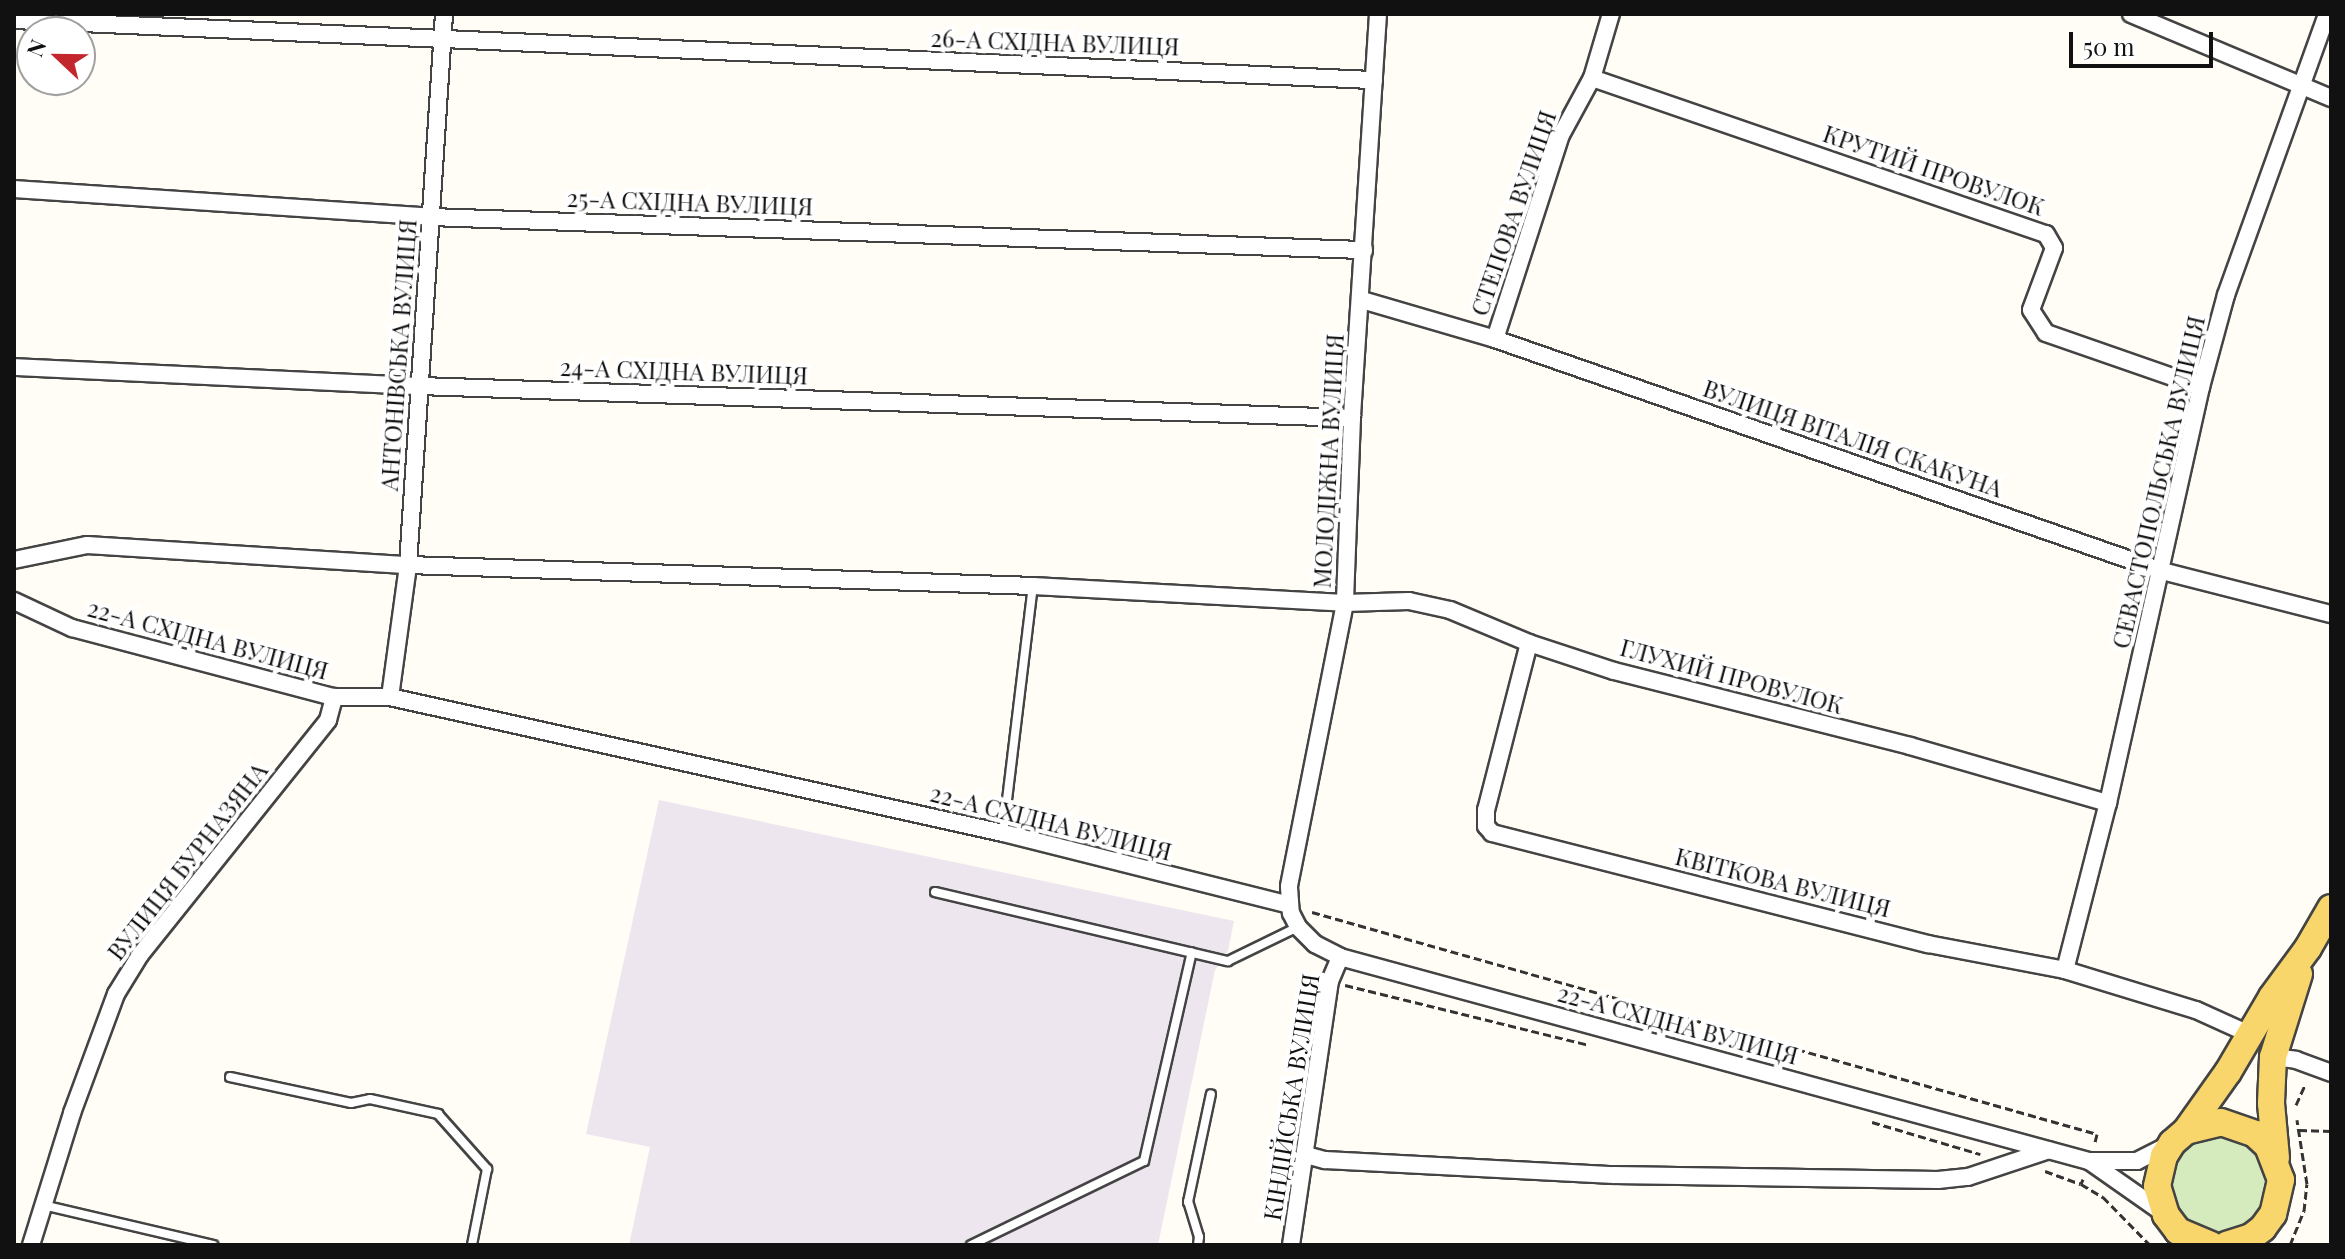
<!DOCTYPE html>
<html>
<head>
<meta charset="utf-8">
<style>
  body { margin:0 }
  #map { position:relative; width:2345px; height:1259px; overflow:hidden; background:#fffdf5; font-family:"Playfair Display",serif }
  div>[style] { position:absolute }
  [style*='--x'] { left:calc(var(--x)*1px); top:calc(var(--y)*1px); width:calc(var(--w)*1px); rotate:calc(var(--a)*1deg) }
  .industrial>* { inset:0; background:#eee6ef }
  .green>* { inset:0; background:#d5ebbd }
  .path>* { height:3px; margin-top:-1.5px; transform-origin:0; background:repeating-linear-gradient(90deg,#333 0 8px,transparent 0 12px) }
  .roads { filter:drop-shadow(2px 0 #444) drop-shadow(-2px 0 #444) drop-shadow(0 2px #444) drop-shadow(0 -2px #444) }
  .lane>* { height:8px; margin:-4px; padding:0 4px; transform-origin:4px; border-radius:4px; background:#fff }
  .street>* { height:16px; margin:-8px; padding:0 8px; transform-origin:8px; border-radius:8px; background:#fff }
  .primary>* { height:26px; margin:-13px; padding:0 13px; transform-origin:13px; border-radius:13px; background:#f9d66b }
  span { translate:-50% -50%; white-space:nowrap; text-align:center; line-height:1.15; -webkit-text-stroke:8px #fff; paint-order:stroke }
  .street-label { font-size:24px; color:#111 }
  .frame { position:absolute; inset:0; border:16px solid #111; pointer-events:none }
  .north { position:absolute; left:16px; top:16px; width:80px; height:80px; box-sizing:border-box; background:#fff; border:2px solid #a0a0a0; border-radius:50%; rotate:292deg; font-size:22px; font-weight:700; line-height:32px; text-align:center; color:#111 }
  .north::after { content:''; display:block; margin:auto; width:28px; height:36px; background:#c4262e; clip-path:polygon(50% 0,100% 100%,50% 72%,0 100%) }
  .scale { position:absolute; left:2069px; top:32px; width:144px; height:36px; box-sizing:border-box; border:4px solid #111; border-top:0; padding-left:10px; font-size:24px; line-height:28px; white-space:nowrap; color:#111; -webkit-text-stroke:6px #fff; paint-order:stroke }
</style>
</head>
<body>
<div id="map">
  <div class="industrial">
    <div style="clip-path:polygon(659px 800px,1234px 921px,1228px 951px,1215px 970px,1158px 1245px,629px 1245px,650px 1147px,586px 1134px)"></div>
  </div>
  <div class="green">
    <div style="clip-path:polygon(2218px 1134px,2250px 1146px,2261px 1159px,2267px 1175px,2268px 1192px,2263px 1208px,2253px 1222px,2224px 1237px,2207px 1236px,2178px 1220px,2167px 1173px,2186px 1145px)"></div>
  </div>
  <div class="path">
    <div style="--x:1312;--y:912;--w:816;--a:15.79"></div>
    <div style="--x:2097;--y:1134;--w:8;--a:104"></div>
    <div style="--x:1345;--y:985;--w:252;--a:13.8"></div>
    <div style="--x:2296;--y:1105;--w:24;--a:-66"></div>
    <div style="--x:1872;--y:1122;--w:113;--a:16.5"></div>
    <div style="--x:2299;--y:1130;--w:32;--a:2"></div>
    <div style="--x:2045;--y:1171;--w:38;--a:20"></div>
    <div style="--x:2083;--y:1179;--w:5;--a:112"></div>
    <div style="--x:2081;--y:1184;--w:26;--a:31"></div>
    <div style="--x:2103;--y:1197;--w:67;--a:45.6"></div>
    <div style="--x:2290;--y:1245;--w:37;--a:-68"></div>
    <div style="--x:2304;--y:1211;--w:27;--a:-84"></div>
    <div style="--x:2307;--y:1184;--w:65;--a:-98.9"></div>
  </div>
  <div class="roads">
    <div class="lane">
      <div style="--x:1003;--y:833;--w:249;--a:-83.1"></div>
      <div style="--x:935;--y:892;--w:301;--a:13.3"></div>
      <div style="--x:1228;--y:961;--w:78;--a:-25.9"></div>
      <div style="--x:230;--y:1077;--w:124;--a:12.1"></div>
      <div style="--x:351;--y:1103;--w:19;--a:-12"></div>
      <div style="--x:370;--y:1099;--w:70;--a:12.4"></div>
      <div style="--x:438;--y:1114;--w:74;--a:48.3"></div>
      <div style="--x:487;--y:1169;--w:77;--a:101.2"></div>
      <div style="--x:43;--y:1205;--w:175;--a:13.2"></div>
      <div style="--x:971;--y:1245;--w:192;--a:-25.9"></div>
      <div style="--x:1144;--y:1161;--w:214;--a:-77.1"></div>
      <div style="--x:1198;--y:1245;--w:8;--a:-83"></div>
      <div style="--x:1199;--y:1237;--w:37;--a:-107"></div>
      <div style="--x:1188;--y:1202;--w:110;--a:-78"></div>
    </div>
    <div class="street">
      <div style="--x:1378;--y:14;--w:405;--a:93.7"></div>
      <div style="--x:1352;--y:418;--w:185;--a:92.2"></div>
      <div style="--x:1345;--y:603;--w:289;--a:101.2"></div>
      <div style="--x:1289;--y:887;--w:26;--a:86"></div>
      <div style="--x:1291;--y:913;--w:16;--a:63"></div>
      <div style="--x:1298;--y:927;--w:24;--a:45"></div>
      <div style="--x:1315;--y:944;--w:28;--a:27"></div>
      <div style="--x:1340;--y:957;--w:776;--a:15.24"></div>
      <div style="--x:2089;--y:1161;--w:48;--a:0"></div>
      <div style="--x:2137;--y:1161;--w:36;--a:-27"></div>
      <div style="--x:2131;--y:14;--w:217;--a:22.8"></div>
      <div style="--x:14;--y:20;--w:1361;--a:2.53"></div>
      <div style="--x:1592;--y:78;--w:480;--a:19"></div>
      <div style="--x:2046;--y:234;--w:16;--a:60"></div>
      <div style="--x:2054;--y:248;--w:66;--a:110.4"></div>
      <div style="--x:2031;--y:310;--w:27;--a:57"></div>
      <div style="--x:2046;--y:333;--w:164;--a:19.2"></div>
      <div style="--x:14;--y:189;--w:418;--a:3.8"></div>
      <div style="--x:431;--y:217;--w:934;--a:2.03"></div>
      <div style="--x:1362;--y:300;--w:139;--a:16.3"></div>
      <div style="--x:1495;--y:339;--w:706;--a:19.18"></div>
      <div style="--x:2162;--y:571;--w:174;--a:14.3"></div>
      <div style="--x:1495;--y:339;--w:214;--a:-72.1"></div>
      <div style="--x:1561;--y:135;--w:65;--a:-61.5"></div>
      <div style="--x:1592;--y:78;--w:67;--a:-73.5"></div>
      <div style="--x:14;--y:367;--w:406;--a:2.7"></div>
      <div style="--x:420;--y:386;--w:933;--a:1.97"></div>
      <div style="--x:14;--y:560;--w:75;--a:-11.6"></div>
      <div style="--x:87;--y:545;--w:322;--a:3.6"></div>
      <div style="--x:408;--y:565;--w:625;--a:1.92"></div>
      <div style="--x:1033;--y:586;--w:312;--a:3.1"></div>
      <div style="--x:1345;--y:603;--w:64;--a:-1.8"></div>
      <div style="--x:1409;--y:601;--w:42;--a:12.4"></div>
      <div style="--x:1450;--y:610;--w:86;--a:22.7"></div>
      <div style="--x:1529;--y:643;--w:89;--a:18.2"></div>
      <div style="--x:1614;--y:671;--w:305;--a:14.2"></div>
      <div style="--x:1910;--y:746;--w:206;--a:16.1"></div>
      <div style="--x:14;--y:601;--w:64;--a:25"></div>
      <div style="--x:72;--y:628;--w:271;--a:14.8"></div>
      <div style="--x:334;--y:697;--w:56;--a:0"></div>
      <div style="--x:390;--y:697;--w:628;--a:12.51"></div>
      <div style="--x:1003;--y:833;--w:295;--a:14.1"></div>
      <div style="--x:1529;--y:643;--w:172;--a:104.4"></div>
      <div style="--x:1486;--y:810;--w:16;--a:90"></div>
      <div style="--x:1486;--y:826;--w:9;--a:49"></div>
      <div style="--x:1492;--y:833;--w:450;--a:14.3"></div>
      <div style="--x:1928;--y:944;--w:139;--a:10.7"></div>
      <div style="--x:2065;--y:970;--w:137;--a:17"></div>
      <div style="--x:2196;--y:1010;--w:60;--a:24.4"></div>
      <div style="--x:390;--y:697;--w:133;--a:-82.2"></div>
      <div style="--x:408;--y:565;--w:552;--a:-86.26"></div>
      <div style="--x:2065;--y:970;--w:172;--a:-75.6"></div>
      <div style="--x:2108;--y:803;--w:426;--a:-77.4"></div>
      <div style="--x:2201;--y:387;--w:95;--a:-74.8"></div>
      <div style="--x:2226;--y:295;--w:299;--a:-70.2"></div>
      <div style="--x:2273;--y:1057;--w:23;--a:7"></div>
      <div style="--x:2296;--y:1060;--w:37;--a:20"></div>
      <div style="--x:1306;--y:1155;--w:20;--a:15"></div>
      <div style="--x:1325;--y:1160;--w:289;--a:3"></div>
      <div style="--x:1614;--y:1175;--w:324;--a:0.9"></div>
      <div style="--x:1938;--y:1180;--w:30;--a:-6"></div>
      <div style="--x:1968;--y:1177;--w:85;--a:-18.4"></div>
      <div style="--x:2089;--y:1161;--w:94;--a:35"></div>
      <div style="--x:31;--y:1245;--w:138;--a:-72.7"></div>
      <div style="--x:72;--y:1113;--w:127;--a:-69.7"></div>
      <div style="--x:116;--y:994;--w:46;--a:-58.4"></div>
      <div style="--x:140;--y:955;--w:301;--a:-51.3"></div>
      <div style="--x:328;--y:720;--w:24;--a:-75"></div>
      <div style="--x:1291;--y:1245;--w:267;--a:-81.6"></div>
      <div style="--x:1330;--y:981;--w:26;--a:-67"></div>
    </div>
    <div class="primary">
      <div style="--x:2186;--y:1131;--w:72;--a:-54.6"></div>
      <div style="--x:2228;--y:1072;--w:87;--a:-59.6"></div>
      <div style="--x:2272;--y:997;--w:61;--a:-53.7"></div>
      <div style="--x:2308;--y:948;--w:46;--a:-60.1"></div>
      <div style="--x:2276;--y:1158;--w:55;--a:-95.2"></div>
      <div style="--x:2271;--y:1103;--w:46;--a:-87.5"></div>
      <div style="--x:2273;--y:1057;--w:87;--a:-72.6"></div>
      <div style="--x:2211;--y:1245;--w:36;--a:-157"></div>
      <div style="--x:2178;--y:1231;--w:20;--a:-127"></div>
      <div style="--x:2166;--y:1215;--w:30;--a:-107"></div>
      <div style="--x:2157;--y:1186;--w:31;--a:-77"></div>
      <div style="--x:2164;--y:1156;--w:15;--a:-58"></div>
      <div style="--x:2172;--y:1143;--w:18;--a:-41"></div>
      <div style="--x:2186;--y:1131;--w:36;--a:-14"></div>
      <div style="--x:2221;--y:1122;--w:36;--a:19"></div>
      <div style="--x:2255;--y:1134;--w:18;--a:43"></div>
      <div style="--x:2268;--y:1146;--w:36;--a:69"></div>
      <div style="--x:2281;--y:1180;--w:35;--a:103"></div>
      <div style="--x:2273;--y:1214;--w:17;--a:126"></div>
      <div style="--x:2263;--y:1228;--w:15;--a:143"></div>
      <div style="--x:2251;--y:1237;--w:25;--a:162"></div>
    </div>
  </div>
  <div class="street-label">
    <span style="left:1055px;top:42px;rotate:2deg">26-А СХІДНА ВУЛИЦЯ</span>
    <span style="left:1934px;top:170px;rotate:19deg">КРУТИЙ ПРОВУЛОК</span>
    <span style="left:690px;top:202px;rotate:2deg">25-А СХІДНА ВУЛИЦЯ</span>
    <span style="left:1513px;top:213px;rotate:-71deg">СТЕПОВА ВУЛИЦЯ</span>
    <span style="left:398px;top:355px;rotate:-86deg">АНТОНІВСЬКА ВУЛИЦЯ</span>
    <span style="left:684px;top:371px;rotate:2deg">24-А СХІДНА ВУЛИЦЯ</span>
    <span style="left:1853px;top:438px;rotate:19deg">ВУЛИЦЯ ВІТАЛІЯ СКАКУНА</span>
    <span style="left:1328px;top:461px;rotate:-87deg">МОЛОДІЖНА ВУЛИЦЯ</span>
    <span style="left:2158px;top:482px;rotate:-77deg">СЕВАСТОПОЛЬСЬКА ВУЛИЦЯ</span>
    <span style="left:208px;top:639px;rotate:15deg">22-А СХІДНА ВУЛИЦЯ</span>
    <span style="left:1732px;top:676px;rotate:15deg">ГЛУХИЙ ПРОВУЛОК</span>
    <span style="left:1051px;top:822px;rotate:14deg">22-А СХІДНА ВУЛИЦЯ</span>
    <span style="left:187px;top:861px;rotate:-52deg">ВУЛИЦЯ БУРНАЗЯНА</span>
    <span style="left:1783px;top:882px;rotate:14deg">КВІТКОВА ВУЛИЦЯ</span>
    <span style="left:1678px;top:1024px;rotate:15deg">22-А СХІДНА ВУЛИЦЯ</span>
    <span style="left:1291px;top:1097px;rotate:-81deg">КІНДІЙСЬКА ВУЛИЦЯ</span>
  </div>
  <div class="frame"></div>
  <div class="north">N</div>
  <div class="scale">50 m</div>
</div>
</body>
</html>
